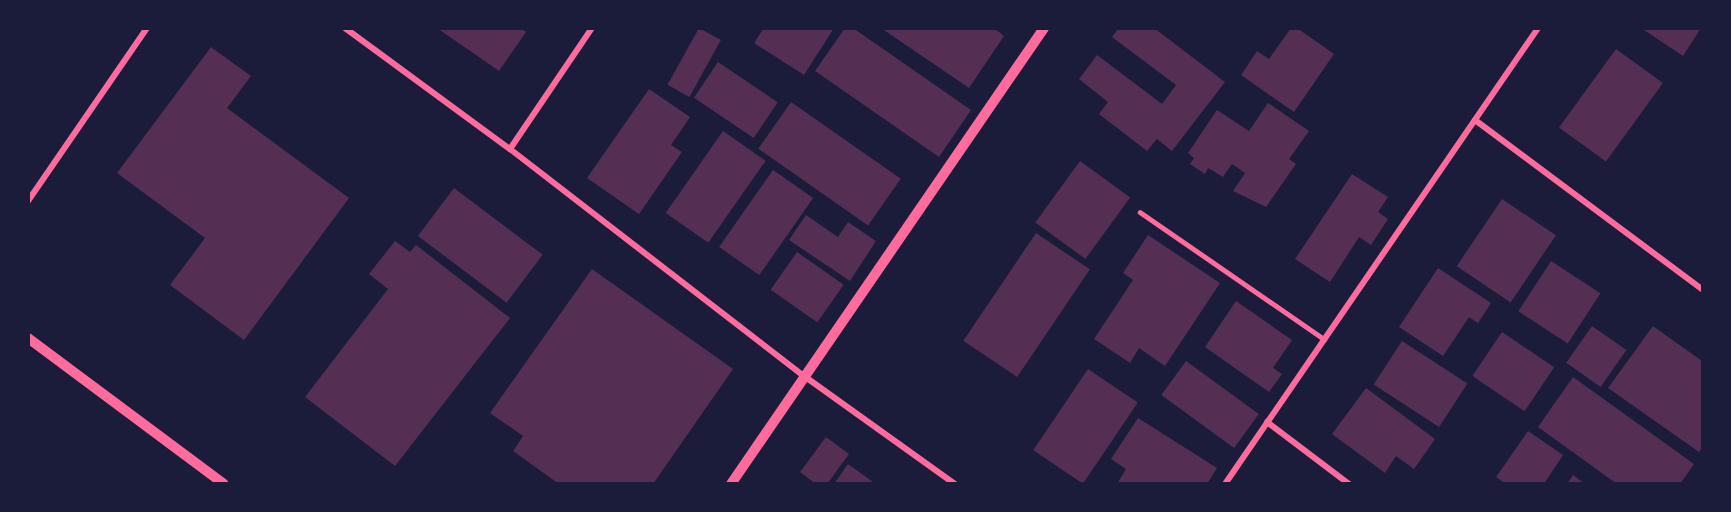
<!DOCTYPE html>
<html>
<head>
<meta charset="utf-8">
<style>
  body { margin:0 }
  #map { position:relative; width:1731px; height:512px; overflow:hidden; background:#1b1b3a; font-family:"DejaVu Sans",sans-serif }
  div>[style] { position:absolute }
  [style*='--x'] { left:calc(var(--x)*1px); top:calc(var(--y)*1px); width:calc(var(--w)*1px); rotate:calc(var(--a)*1deg) }
  .building>* { inset:0; background:#542f53; transform-origin:0 0 }
  .service>* { height:4.5px; margin:-2.25px; padding:0 2.25px; transform-origin:2.25px; border-radius:2.25px; background:#ff6b9d }
  .minor>* { height:6px; margin:-3px; padding:0 3px; transform-origin:3px; border-radius:3px; background:#ff6b9d }
  .tertiary>* { height:10px; margin:-5px; padding:0 5px; transform-origin:5px; border-radius:5px; background:#ff6b9d }
  span { translate:-50% -50%; white-space:nowrap; text-align:center; line-height:1.15; -webkit-text-stroke:6px #1b1b3a; paint-order:stroke }
  .frame { position:absolute; inset:0; border:30px solid #1b1b3a; pointer-events:none }
</style>
</head>
<body>
<div id="map">
  <div class="building">
    <div style="clip-path:polygon(437px 28px,521px 28px,526px 32px,499px 71px)"></div>
    <div style="left:699px;top:28px;width:25px;height:65px;rotate:29deg"></div>
    <div style="clip-path:polygon(764px 28px,834px 28px,804px 75px,754px 43px)"></div>
    <div style="clip-path:polygon(845px 28px,853px 28px,971px 110px,939px 157px,815px 71px)"></div>
    <div style="clip-path:polygon(881px 28px,994px 28px,1004px 36px,969px 88px)"></div>
    <div style="clip-path:polygon(1119px 28px,1154px 28px,1225px 82px,1172px 151px,1157px 139px,1147px 151px,1099px 114px,1108px 102px,1079px 79px,1097px 55px,1162px 104px,1176px 85px,1112px 37px)"></div>
    <div style="clip-path:polygon(1291px 28px,1297px 28px,1334px 54px,1294px 112px,1241px 75px,1257px 51px,1269px 59px)"></div>
    <div style="clip-path:polygon(1641px 28px,1701px 28px,1683px 56px)"></div>
    <div style="clip-path:polygon(211px 47px,251px 76px,227px 108px,349px 198px,244px 340px,170px 285px,205px 238px,117px 173px)"></div>
    <div style="left:1616px;top:49px;width:58px;height:97px;rotate:36deg"></div>
    <div style="left:718px;top:62px;width:72px;height:43px;rotate:34deg"></div>
    <div style="clip-path:polygon(649px 89px,690px 117px,671px 145px,682px 152px,639px 214px,587px 178px)"></div>
    <div style="left:791px;top:102px;width:134px;height:57px;rotate:35deg"></div>
    <div style="clip-path:polygon(1268px 103px,1309px 131px,1289px 159px,1296px 164px,1266px 207px,1233px 191px,1245px 173px,1232px 164px,1223px 177px,1208px 168px,1205px 174px,1190px 164px,1194px 158px,1188px 153px,1217px 110px,1249px 131px)"></div>
    <div style="left:723px;top:131px;width:52px;height:100px;rotate:35deg"></div>
    <div style="left:1080px;top:161px;width:62px;height:76px;rotate:36deg"></div>
    <div style="left:773px;top:170px;width:49px;height:94px;rotate:35deg"></div>
    <div style="clip-path:polygon(1352px 174px,1388px 197px,1378px 212px,1388px 219px,1371px 245px,1359px 237px,1330px 282px,1295px 259px)"></div>
    <div style="left:454px;top:188px;width:111px;height:60px;rotate:37deg"></div>
    <div style="left:1502px;top:199px;width:65px;height:81px;rotate:34deg"></div>
    <div style="clip-path:polygon(806px 215px,838px 237px,848px 222px,876px 241px,850px 281px,789px 240px)"></div>
    <div style="left:1036px;top:233px;width:65px;height:130px;rotate:34deg"></div>
    <div style="clip-path:polygon(1148px 235px,1220px 283px,1165px 366px,1139px 348px,1130px 363px,1094px 339px,1133px 280px,1123px 273px)"></div>
    <div style="clip-path:polygon(395px 241px,410px 252px,416px 245px,510px 318px,395px 466px,305px 397px,388px 289px,369px 274px)"></div>
    <div style="left:797px;top:252px;width:57px;height:46px;rotate:35deg"></div>
    <div style="left:1551px;top:261px;width:59px;height:60px;rotate:33deg"></div>
    <div style="clip-path:polygon(1438px 268px,1491px 303px,1478px 323px,1469px 317px,1443px 356px,1399px 327px)"></div>
    <div style="clip-path:polygon(592px 269px,733px 369px,653px 484px,559px 484px,513px 451px,523px 436px,490px 413px)"></div>
    <div style="clip-path:polygon(1236px 301px,1292px 340px,1273px 368px,1282px 374px,1269px 392px,1205px 347px)"></div>
    <div style="left:1592px;top:326px;width:42px;height:45px;rotate:35deg"></div>
    <div style="clip-path:polygon(1653px 326px,1702px 361px,1702px 448px,1699px 452px,1608px 388px)"></div>
    <div style="left:1502px;top:332px;width:63px;height:53px;rotate:34deg"></div>
    <div style="left:1402px;top:341px;width:78px;height:52px;rotate:33deg"></div>
    <div style="left:1186px;top:361px;width:90px;height:42px;rotate:36deg"></div>
    <div style="left:1088px;top:369px;width:60px;height:98px;rotate:34deg"></div>
    <div style="clip-path:polygon(1573px 377px,1694px 464px,1680px 484px,1617px 484px,1538px 427px)"></div>
    <div style="clip-path:polygon(1366px 388px,1435px 439px,1414px 469px,1396px 456px,1385px 473px,1332px 434px)"></div>
    <div style="clip-path:polygon(1138px 418px,1217px 468px,1207px 484px,1117px 484px,1126px 469px,1111px 459px)"></div>
    <div style="clip-path:polygon(1528px 431px,1563px 455px,1544px 484px,1506px 484px,1496px 477px)"></div>
    <div style="clip-path:polygon(826px 437px,849px 454px,827px 484px,816px 484px,800px 472px)"></div>
    <div style="clip-path:polygon(848px 464px,876px 484px,834px 484px)"></div>
    <div style="clip-path:polygon(1573px 475px,1585px 484px,1567px 484px)"></div>
  </div>
  <div class="service">
    <div style="--x:1140;--y:212;--w:224;--a:34.6"></div>
  </div>
  <div class="minor">
    <div style="--x:345;--y:28;--w:205;--a:36.3"></div>
    <div style="--x:510;--y:149;--w:371;--a:37.7"></div>
    <div style="--x:804;--y:376;--w:186;--a:35.6"></div>
    <div style="--x:1475;--y:120;--w:283;--a:36.7"></div>
    <div style="--x:510;--y:149;--w:146;--a:-55.9"></div>
    <div style="--x:28;--y:201;--w:210;--a:-55.5"></div>
    <div style="--x:1267;--y:422;--w:103;--a:37.1"></div>
    <div style="--x:1225;--y:484;--w:553;--a:-55.53"></div>
  </div>
  <div class="tertiary">
    <div style="--x:28;--y:338;--w:244;--a:36.7"></div>
    <div style="--x:731;--y:484;--w:553;--a:-55.53"></div>
  </div>
  <div class="frame"></div>
</div>
</body>
</html>
